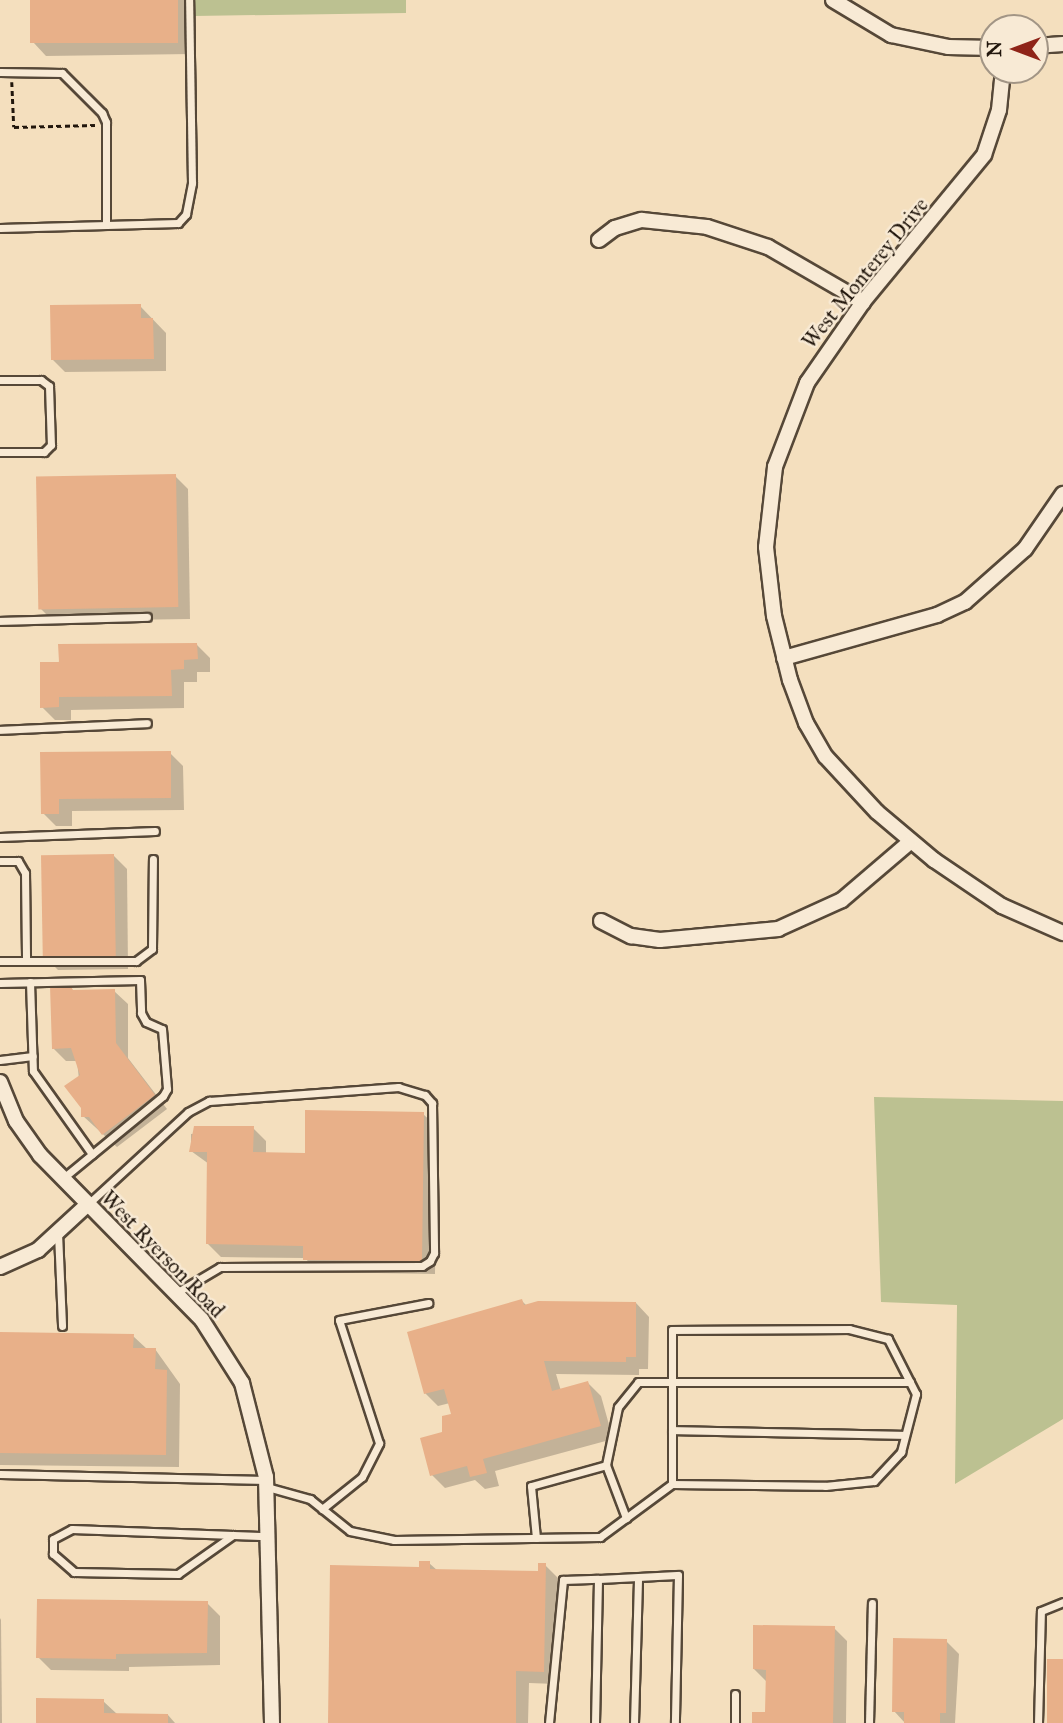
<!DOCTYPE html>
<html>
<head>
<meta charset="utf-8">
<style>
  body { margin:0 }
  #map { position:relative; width:1063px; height:1723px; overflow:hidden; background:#f4dfbe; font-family:"IM FELL Great Primer",serif }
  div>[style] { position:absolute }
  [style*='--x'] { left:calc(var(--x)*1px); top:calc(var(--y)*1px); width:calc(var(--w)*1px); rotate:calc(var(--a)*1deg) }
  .green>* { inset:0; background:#bcc191 }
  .shadow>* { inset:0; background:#0003 }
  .building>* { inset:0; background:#e8b089; transform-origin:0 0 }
  .path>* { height:2.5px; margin-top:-1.25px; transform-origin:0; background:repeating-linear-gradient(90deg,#21160c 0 5px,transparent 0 8.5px) }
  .roads { filter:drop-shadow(2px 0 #564838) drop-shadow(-2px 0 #564838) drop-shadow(0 2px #564838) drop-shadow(0 -2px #564838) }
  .service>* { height:7px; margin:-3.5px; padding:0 3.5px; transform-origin:3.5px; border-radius:3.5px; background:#f8ead5 }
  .minor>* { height:14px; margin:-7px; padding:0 7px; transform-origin:7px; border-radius:7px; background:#f8ead5 }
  span { translate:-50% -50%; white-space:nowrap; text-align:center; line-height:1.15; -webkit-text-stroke:5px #f8ead5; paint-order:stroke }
  .street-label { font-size:21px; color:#21160c }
  .north { position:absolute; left:979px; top:14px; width:70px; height:70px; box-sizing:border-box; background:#f8ead5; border:2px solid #a29585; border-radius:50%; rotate:270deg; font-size:19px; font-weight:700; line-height:28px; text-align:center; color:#21160c }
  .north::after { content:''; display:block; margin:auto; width:24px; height:32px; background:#8f2418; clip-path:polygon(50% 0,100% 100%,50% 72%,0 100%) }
</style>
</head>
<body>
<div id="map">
  <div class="green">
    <div style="clip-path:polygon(194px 0,406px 0,406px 13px,194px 16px)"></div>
    <div style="clip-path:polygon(874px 1097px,1063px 1101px,1063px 1419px,955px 1484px,957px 1305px,881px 1302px)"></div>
  </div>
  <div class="shadow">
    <div style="clip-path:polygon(32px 0,190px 0,191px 54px,46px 56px,33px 42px)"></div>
    <div style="clip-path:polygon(140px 306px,166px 333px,166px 371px,65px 372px,52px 359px)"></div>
    <div style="clip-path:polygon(175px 476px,188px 489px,190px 619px,53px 621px,40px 608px)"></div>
    <div style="clip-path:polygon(197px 645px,210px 658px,210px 672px,197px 672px,197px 682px,184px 682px,184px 708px,71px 710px,71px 720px,55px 720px,42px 707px,41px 664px)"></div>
    <div style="clip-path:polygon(170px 753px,183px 766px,184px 810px,72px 811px,72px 826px,56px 826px,43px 813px,42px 754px)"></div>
    <div style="clip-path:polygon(114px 856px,127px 869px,128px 969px,58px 970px,45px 957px)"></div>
    <div style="clip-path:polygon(73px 991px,114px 991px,128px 1004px,128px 1058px,167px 1109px,117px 1147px,83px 1116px,77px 1061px,66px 1061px,53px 1048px)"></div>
    <div style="clip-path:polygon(423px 1114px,437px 1127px,435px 1274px,318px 1272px,305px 1258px,221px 1257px,208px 1244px,209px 1164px,191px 1151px,191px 1134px,253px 1128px,266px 1141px,266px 1154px,307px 1155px)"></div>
    <div style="clip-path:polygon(522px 1301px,527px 1306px,636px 1303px,649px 1317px,648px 1369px,639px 1369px,639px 1375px,556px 1374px,561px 1391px,588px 1383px,601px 1396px,613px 1439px,495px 1471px,499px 1486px,485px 1489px,475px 1480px,445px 1488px,432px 1475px,453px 1415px,450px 1403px,438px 1406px,425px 1393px)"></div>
    <div style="clip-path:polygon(0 1334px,133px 1336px,147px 1349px,155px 1349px,180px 1384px,179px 1467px,0 1465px)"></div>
    <div style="clip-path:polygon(429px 1563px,438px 1571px,540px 1573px,545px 1565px,558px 1578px,556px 1684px,529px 1683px,528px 1723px,329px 1723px,421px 1568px)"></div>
    <div style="clip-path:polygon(207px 1603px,220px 1616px,220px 1665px,129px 1667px,129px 1671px,51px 1670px,38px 1657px)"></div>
    <div style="clip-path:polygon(0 1618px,1px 1620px,2px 1723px,0 1723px)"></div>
    <div style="clip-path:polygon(834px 1628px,847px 1641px,846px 1723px,753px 1723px,767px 1714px,767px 1682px,754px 1669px)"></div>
    <div style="clip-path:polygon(946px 1641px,959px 1654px,955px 1723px,905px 1723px,894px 1711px)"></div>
    <div style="clip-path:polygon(103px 1701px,117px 1714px,168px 1715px,175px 1723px,38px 1723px)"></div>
  </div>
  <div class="building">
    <div style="left:30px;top:0;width:148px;height:43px"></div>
    <div style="clip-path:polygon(141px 304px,141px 318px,153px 318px,154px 359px,51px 360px,50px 305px)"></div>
    <div style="left:176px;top:474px;width:133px;height:140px;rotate:89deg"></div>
    <div style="clip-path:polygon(197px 643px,198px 659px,184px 660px,184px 669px,171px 670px,172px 696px,59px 697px,59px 707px,40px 708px,40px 662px,59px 662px,58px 644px)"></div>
    <div style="clip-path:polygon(171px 751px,171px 798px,59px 799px,59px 814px,41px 814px,40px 752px)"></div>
    <div style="left:114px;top:854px;width:103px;height:73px;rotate:89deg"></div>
    <div style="clip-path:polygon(70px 985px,73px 990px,115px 989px,116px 1043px,155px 1095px,102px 1135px,89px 1117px,81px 1117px,81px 1108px,64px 1086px,80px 1075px,71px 1048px,52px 1049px,50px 986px)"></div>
    <div style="clip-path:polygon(305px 1110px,424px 1112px,422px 1261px,303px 1260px,303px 1246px,206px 1244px,207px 1152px,189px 1152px,194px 1126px,254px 1126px,253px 1152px,305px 1153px)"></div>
    <div style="clip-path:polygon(522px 1299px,524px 1305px,538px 1301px,636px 1302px,636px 1357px,626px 1357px,626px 1362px,544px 1361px,552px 1391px,588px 1381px,601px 1426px,483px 1459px,487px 1473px,470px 1477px,467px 1466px,430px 1476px,420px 1438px,442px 1432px,442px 1416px,451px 1414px,444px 1389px,424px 1394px,407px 1332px)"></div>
    <div style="clip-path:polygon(0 1332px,134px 1334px,133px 1348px,156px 1348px,155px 1369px,167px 1370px,166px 1455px,0 1453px)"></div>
    <div style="clip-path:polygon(419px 1561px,430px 1561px,430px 1569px,538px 1571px,538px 1563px,546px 1563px,544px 1672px,516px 1671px,516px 1723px,328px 1723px,330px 1565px,419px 1567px)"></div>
    <div style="clip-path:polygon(37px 1599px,208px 1601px,207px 1653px,116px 1654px,116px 1659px,36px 1658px)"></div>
    <div style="clip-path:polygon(753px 1625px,835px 1626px,833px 1723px,752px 1723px,752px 1712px,765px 1712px,766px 1670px,753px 1669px)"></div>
    <div style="clip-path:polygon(893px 1638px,947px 1639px,946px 1713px,940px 1713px,940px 1723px,904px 1723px,904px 1712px,892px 1712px)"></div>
    <div style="left:1047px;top:1659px;width:16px;height:64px"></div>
    <div style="clip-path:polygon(36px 1698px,104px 1699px,104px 1713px,168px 1714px,168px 1723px,36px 1723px)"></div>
  </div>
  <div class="path">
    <div style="--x:12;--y:82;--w:45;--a:87.5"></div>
    <div style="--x:14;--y:127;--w:81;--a:-1.4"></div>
  </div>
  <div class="roads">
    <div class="service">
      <div style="--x:0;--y:72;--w:62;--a:0.9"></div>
      <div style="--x:62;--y:73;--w:57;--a:45"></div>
      <div style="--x:102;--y:113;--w:10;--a:66"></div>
      <div style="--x:106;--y:122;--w:103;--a:90"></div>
      <div style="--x:0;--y:228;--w:178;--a:-1.6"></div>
      <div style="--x:178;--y:223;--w:12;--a:-48"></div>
      <div style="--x:186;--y:214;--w:32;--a:-79"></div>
      <div style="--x:192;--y:183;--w:183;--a:-90.9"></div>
      <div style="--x:0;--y:380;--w:41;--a:0"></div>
      <div style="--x:41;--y:380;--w:10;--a:37"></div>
      <div style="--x:49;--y:386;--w:59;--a:88.1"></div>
      <div style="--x:51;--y:445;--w:10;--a:135"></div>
      <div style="--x:44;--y:452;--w:44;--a:180"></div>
      <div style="--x:0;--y:621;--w:147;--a:-1.6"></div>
      <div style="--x:0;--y:730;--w:147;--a:-2.7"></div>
      <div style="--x:0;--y:837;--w:155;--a:-2.2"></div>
      <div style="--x:0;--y:861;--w:18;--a:0"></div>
      <div style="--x:18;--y:861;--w:14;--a:60"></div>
      <div style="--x:25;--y:873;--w:88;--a:89.3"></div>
      <div style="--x:0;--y:961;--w:136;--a:0"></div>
      <div style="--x:136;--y:961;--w:20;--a:-37"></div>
      <div style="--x:152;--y:949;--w:90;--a:-89.4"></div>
      <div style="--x:30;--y:982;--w:89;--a:88.1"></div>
      <div style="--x:33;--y:1071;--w:102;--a:54.6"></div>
      <div style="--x:0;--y:983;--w:140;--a:-1.2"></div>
      <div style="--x:140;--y:980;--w:33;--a:88"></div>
      <div style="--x:141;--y:1013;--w:10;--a:61"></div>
      <div style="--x:146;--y:1022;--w:17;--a:24"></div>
      <div style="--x:162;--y:1029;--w:60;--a:85.2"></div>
      <div style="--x:167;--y:1089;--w:8;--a:120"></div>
      <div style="--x:163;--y:1096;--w:131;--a:140.6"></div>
      <div style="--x:0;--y:1060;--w:33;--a:-7"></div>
      <div style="--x:87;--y:1205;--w:137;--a:-42.6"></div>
      <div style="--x:188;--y:1112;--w:24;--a:-28"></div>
      <div style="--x:209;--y:1101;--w:190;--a:-4.2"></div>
      <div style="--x:398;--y:1087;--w:28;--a:17"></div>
      <div style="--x:425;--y:1095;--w:11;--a:49"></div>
      <div style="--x:432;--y:1103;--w:150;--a:89.2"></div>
      <div style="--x:434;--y:1253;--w:9;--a:117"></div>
      <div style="--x:430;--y:1261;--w:9;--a:148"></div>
      <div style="--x:422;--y:1266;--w:202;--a:179.7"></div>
      <div style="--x:220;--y:1267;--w:51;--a:149.4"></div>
      <div style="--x:58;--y:1233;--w:93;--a:87.5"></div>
      <div style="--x:672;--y:1430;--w:233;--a:1.2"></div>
      <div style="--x:606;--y:1465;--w:59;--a:-78.3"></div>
      <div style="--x:618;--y:1407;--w:32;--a:-51"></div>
      <div style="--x:638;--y:1382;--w:272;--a:0"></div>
      <div style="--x:0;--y:1474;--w:266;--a:1.3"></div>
      <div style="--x:267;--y:1487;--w:45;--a:15.6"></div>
      <div style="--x:310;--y:1499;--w:51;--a:38.7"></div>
      <div style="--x:350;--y:1531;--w:45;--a:11.6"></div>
      <div style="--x:394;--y:1540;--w:206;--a:-0.8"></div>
      <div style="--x:600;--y:1537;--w:89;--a:-36.4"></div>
      <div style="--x:672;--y:1484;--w:153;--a:0.7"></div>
      <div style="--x:825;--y:1486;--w:49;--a:-5.8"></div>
      <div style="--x:874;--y:1481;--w:40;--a:-47"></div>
      <div style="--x:901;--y:1452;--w:60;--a:-75.5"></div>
      <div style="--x:916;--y:1394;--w:62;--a:-117"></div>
      <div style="--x:888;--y:1339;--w:40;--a:-165.6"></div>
      <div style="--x:849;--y:1329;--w:177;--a:179.7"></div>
      <div style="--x:672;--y:1330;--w:154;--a:90"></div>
      <div style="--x:322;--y:1509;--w:51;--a:-38.7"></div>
      <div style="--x:362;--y:1477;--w:38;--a:-63"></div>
      <div style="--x:379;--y:1443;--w:129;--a:-108"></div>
      <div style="--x:339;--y:1320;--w:91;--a:-10.8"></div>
      <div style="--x:233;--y:1535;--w:67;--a:144.7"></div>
      <div style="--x:178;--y:1574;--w:104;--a:-178.9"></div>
      <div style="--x:74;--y:1572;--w:28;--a:-139"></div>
      <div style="--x:53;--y:1554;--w:15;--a:-90"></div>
      <div style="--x:53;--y:1539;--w:21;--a:-28"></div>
      <div style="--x:72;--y:1529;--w:195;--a:2.1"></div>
      <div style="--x:536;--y:1538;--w:52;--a:-95.5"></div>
      <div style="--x:531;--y:1486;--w:78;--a:-15.6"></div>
      <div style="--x:606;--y:1465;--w:57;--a:69.3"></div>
      <div style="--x:735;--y:1694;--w:29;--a:90"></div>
      <div style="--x:549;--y:1723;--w:144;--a:-84.4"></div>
      <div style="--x:563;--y:1580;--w:35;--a:-2"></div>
      <div style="--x:595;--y:1723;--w:144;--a:-88.8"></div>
      <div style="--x:598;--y:1579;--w:80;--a:-2.9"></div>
      <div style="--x:678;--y:1575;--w:148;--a:91.2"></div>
      <div style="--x:634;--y:1723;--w:145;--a:-88.4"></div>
      <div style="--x:869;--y:1723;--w:120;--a:-88.6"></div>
      <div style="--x:1038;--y:1723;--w:112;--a:-88.5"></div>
      <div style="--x:1041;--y:1611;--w:24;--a:-22"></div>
    </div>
    <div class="minor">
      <div style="--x:833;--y:0;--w:68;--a:31.1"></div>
      <div style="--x:891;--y:35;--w:58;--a:11.9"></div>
      <div style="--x:948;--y:47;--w:45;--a:1.3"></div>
      <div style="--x:1035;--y:46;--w:28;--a:-4"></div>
      <div style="--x:1003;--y:70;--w:40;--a:95.7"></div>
      <div style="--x:999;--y:110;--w:47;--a:108.4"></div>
      <div style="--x:984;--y:155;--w:190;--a:129.5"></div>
      <div style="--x:863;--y:302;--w:98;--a:124.7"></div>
      <div style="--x:807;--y:383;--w:90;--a:110.9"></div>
      <div style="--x:775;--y:467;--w:81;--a:96.4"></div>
      <div style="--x:766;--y:547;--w:69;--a:83.4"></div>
      <div style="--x:774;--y:616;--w:66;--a:76"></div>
      <div style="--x:790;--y:680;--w:46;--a:69.6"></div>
      <div style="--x:806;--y:723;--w:39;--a:60"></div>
      <div style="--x:826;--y:757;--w:75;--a:47.2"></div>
      <div style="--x:877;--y:812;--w:75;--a:40.1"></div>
      <div style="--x:934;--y:860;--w:82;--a:34.1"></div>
      <div style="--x:1002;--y:906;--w:67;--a:23.9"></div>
      <div style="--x:599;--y:240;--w:20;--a:-37"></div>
      <div style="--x:615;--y:228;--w:28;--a:-17"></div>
      <div style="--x:642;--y:220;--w:65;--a:6.1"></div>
      <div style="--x:707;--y:227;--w:64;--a:18.2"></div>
      <div style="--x:768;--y:247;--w:110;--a:30.1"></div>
      <div style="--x:784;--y:658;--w:159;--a:-15.7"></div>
      <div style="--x:937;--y:615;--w:31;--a:-25"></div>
      <div style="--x:965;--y:602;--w:80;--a:-41.5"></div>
      <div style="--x:1025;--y:549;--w:67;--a:-55.4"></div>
      <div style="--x:601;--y:921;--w:34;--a:27"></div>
      <div style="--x:631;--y:936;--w:29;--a:8"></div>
      <div style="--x:660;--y:940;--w:119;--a:-5.3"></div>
      <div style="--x:778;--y:929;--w:70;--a:-24.4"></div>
      <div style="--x:842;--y:900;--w:89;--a:-40.5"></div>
      <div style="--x:0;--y:1082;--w:42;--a:67.7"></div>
      <div style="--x:16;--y:1121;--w:42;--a:54.8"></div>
      <div style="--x:40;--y:1155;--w:231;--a:45.5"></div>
      <div style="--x:202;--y:1320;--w:75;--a:57.6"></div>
      <div style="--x:242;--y:1383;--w:97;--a:75.7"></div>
      <div style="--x:266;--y:1477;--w:246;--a:88.6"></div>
      <div style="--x:0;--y:1267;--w:42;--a:-24.1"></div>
      <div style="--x:38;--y:1250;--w:67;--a:-42.6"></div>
    </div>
  </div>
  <div class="street-label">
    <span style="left:865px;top:273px;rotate:-51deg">West Monterey Drive</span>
    <span style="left:163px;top:1254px;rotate:46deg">West Ryerson Road</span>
  </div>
  <div class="north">N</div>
</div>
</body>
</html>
